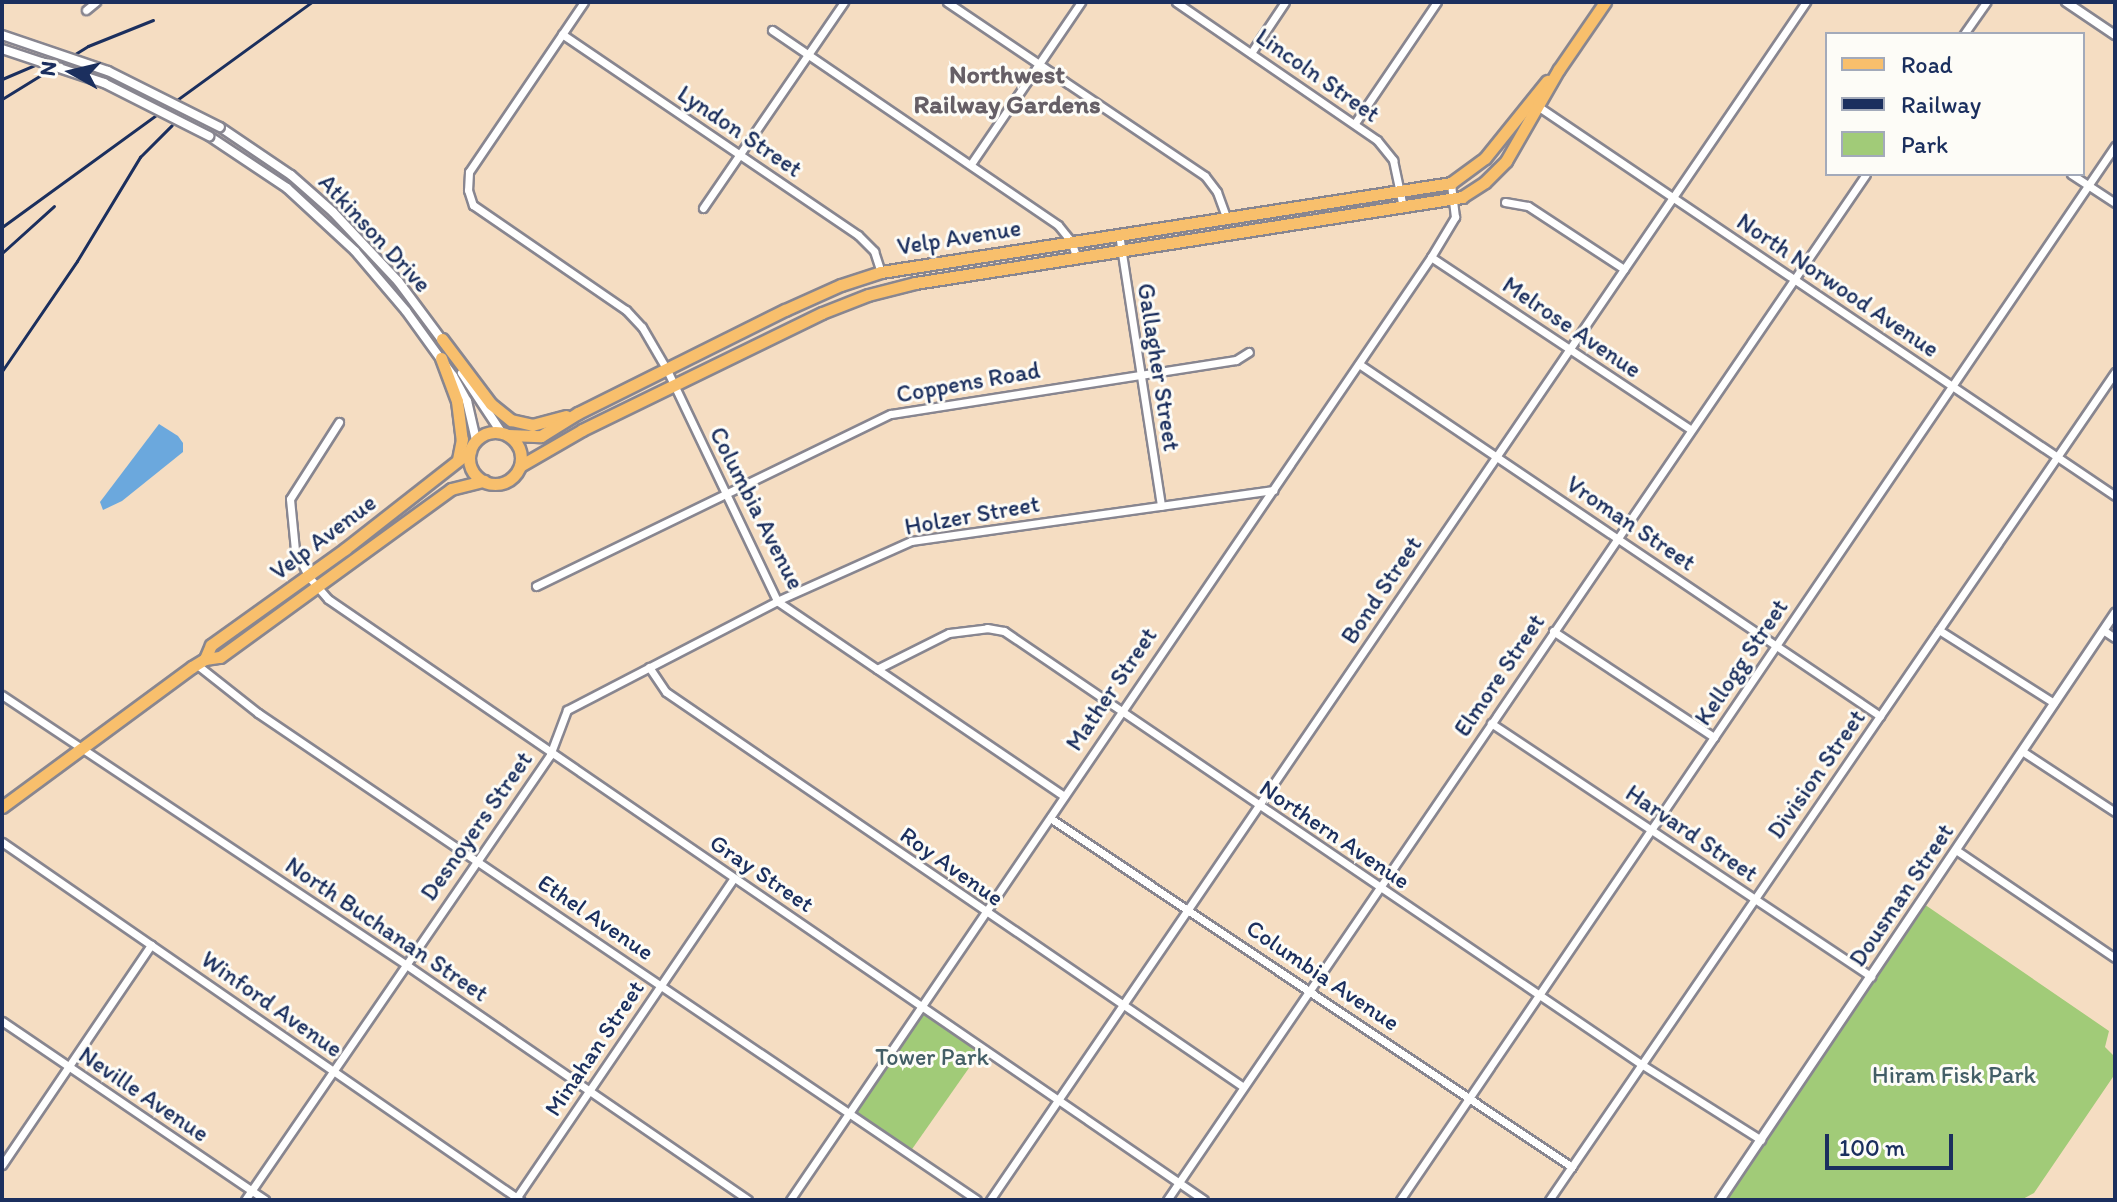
<!DOCTYPE html>
<html>
<head>
<meta charset="utf-8">
<style>
  body { margin:0 }
  #map { position:relative; width:2117px; height:1202px; overflow:hidden; background:#f5ddc2; font-family:Itim,sans-serif }
  div>[style] { position:absolute }
  [style*='--x'] { left:calc(var(--x)*1px); top:calc(var(--y)*1px); width:calc(var(--w)*1px); rotate:calc(var(--a)*1deg) }
  .green>* { inset:0; background:#a1cb78; transform-origin:0 0 }
  .water>* { inset:0; background:#6ba8dd }
  .roads { filter:drop-shadow(2px 0 #888690) drop-shadow(-2px 0 #888690) drop-shadow(0 2px #888690) drop-shadow(0 -2px #888690) }
  .minor>* { height:7px; margin:-3.5px; padding:0 3.5px; transform-origin:3.5px; border-radius:3.5px; background:#fff }
  .tertiary>* { height:8px; margin:-4px; padding:0 4px; transform-origin:4px; border-radius:4px; background:#fff }
  .primary>* { height:11px; margin:-5.5px; padding:0 5.5px; transform-origin:5.5px; border-radius:5.5px; background:#f8bf6c }
  .primary>.ring { margin:-5.5px; padding:0; box-sizing:content-box; background:none; border:11px solid #f8bf6c; border-radius:50% }
  .rail>* { height:3px; margin:-1.5px; padding:0 1.5px; transform-origin:1.5px; border-radius:1.5px; background:#1b2f5e }
  .bridges { filter:drop-shadow(2px 0 #888690) drop-shadow(-2px 0 #888690) drop-shadow(0 2px #888690) drop-shadow(0 -2px #888690) }
  .tertiary-bridge>* { height:8px; margin:-4px; padding:0 4px; transform-origin:4px; border-radius:4px; background:#fff }
  span { translate:-50% -50%; white-space:nowrap; text-align:center; line-height:1.15; -webkit-text-stroke:6px #fdfcf7; paint-order:stroke }
  .street-label { font-size:24px; color:#1b2f5e }
  .park-label { font-size:24px; color:#435e66 }
  .neighbourhood-label { font-size:26px; color:#665f66; font-weight:700 }
  .frame { position:absolute; inset:0; border:4px solid #1b2f5e; pointer-events:none }
  .legend { position:absolute; left:1825px; top:32px; width:260px; height:144px; box-sizing:border-box; background:#fdfcf7; border:2px solid #a3aaba; margin:0; padding:10px 14px; list-style:none; font-size:24px; color:#1b2f5e }
  .legend li { display:flex; align-items:center; gap:16px; height:40px }
  .legend b { width:40px; border:2px solid #a3aaba }
  .north { position:absolute; left:32px; top:32px; width:80px; height:80px; -webkit-text-stroke:6px #fdfcf7; paint-order:stroke; rotate:278deg; font-size:22px; font-weight:700; line-height:32px; text-align:center; color:#1b2f5e }
  .north::after { content:''; display:block; margin:auto; width:28px; height:36px; background:#1b2f5e; clip-path:polygon(50% 0,100% 100%,50% 72%,0 100%) }
  .scale { position:absolute; left:1825px; top:1134px; width:128px; height:36px; box-sizing:border-box; border:4px solid #1b2f5e; border-top:0; padding-left:10px; font-size:24px; line-height:28px; white-space:nowrap; color:#1b2f5e; -webkit-text-stroke:6px #fdfcf7; paint-order:stroke }
</style>
</head>
<body>
<div id="map">
  <div class="green">
    <div style="clip-path:polygon(1921px 902px,2109px 1031px,2105px 1047px,2115px 1057px,2115px 1074px,2034px 1193px,2021px 1200px,1720px 1200px)"></div>
    <div style="left:922px;top:1006px;width:74px;height:129px;rotate:35deg"></div>
  </div>
  <div class="water">
    <div style="clip-path:polygon(159px 424px,178px 436px,183px 443px,183px 452px,122px 501px,103px 510px,100px 502px)"></div>
  </div>
  <div class="roads">
    <div class="minor">
      <div style="--x:584;--y:2;--w:205;--a:124.1"></div>
      <div style="--x:469;--y:172;--w:18;--a:93"></div>
      <div style="--x:468;--y:190;--w:16;--a:72"></div>
      <div style="--x:473;--y:205;--w:186;--a:34.5"></div>
      <div style="--x:626;--y:310;--w:23;--a:47"></div>
      <div style="--x:642;--y:327;--w:50;--a:59.8"></div>
      <div style="--x:667;--y:370;--w:256;--a:64.5"></div>
      <div style="--x:777;--y:601;--w:347;--a:34.2"></div>
      <div style="--x:947;--y:2;--w:311;--a:34"></div>
      <div style="--x:1205;--y:176;--w:20;--a:53"></div>
      <div style="--x:1217;--y:192;--w:27;--a:70"></div>
      <div style="--x:1176;--y:2;--w:244;--a:34.5"></div>
      <div style="--x:1377;--y:140;--w:26;--a:51"></div>
      <div style="--x:1393;--y:160;--w:48;--a:78"></div>
      <div style="--x:86;--y:10;--w:13;--a:-39"></div>
      <div style="--x:772;--y:30;--w:346;--a:34.3"></div>
      <div style="--x:1058;--y:225;--w:21;--a:51"></div>
      <div style="--x:1071;--y:241;--w:18;--a:71"></div>
      <div style="--x:562;--y:34;--w:358;--a:34.2"></div>
      <div style="--x:858;--y:235;--w:23;--a:45"></div>
      <div style="--x:874;--y:251;--w:22;--a:72"></div>
      <div style="--x:1964;--y:34;--w:39;--a:-55"></div>
      <div style="--x:1251;--y:53;--w:61;--a:-56.3"></div>
      <div style="--x:1539;--y:107;--w:695;--a:34.03"></div>
      <div style="--x:1355;--y:123;--w:146;--a:-55.9"></div>
      <div style="--x:971;--y:164;--w:196;--a:-55.8"></div>
      <div style="--x:2071;--y:174;--w:53;--a:33.4"></div>
      <div style="--x:1505;--y:202;--w:23;--a:10"></div>
      <div style="--x:1528;--y:206;--w:115;--a:33.3"></div>
      <div style="--x:703;--y:208;--w:250;--a:-55.6"></div>
      <div style="--x:1119;--y:234;--w:275;--a:81.2"></div>
      <div style="--x:1431;--y:257;--w:312;--a:33.6"></div>
      <div style="--x:1359;--y:364;--w:629;--a:34.04"></div>
      <div style="--x:339;--y:422;--w:91;--a:122.5"></div>
      <div style="--x:290;--y:499;--w:51;--a:84.4"></div>
      <div style="--x:295;--y:550;--w:29;--a:63"></div>
      <div style="--x:308;--y:576;--w:30;--a:49"></div>
      <div style="--x:328;--y:599;--w:1062;--a:34.45"></div>
      <div style="--x:536;--y:586;--w:394;--a:-25.9"></div>
      <div style="--x:891;--y:414;--w:349;--a:-8.9"></div>
      <div style="--x:1236;--y:360;--w:15;--a:-32"></div>
      <div style="--x:1939;--y:630;--w:136;--a:32.4"></div>
      <div style="--x:2103;--y:630;--w:14;--a:34"></div>
      <div style="--x:1553;--y:631;--w:193;--a:33.4"></div>
      <div style="--x:196;--y:664;--w:79;--a:38.3"></div>
      <div style="--x:258;--y:713;--w:868;--a:34.11"></div>
      <div style="--x:649;--y:667;--w:30;--a:56"></div>
      <div style="--x:666;--y:692;--w:698;--a:34.37"></div>
      <div style="--x:877;--y:669;--w:80;--a:-26.6"></div>
      <div style="--x:949;--y:633;--w:38;--a:-7"></div>
      <div style="--x:987;--y:628;--w:17;--a:10"></div>
      <div style="--x:1004;--y:631;--w:770;--a:34.21"></div>
      <div style="--x:1641;--y:1064;--w:142;--a:32.3"></div>
      <div style="--x:2;--y:695;--w:485;--a:33.7"></div>
      <div style="--x:405;--y:964;--w:416;--a:34.5"></div>
      <div style="--x:1491;--y:723;--w:457;--a:33.7"></div>
      <div style="--x:2022;--y:751;--w:111;--a:33.3"></div>
      <div style="--x:1050;--y:818;--w:628;--a:33.77"></div>
      <div style="--x:2;--y:842;--w:630;--a:34.65"></div>
      <div style="--x:1956;--y:850;--w:192;--a:34.2"></div>
      <div style="--x:2;--y:1021;--w:318;--a:34.2"></div>
      <div style="--x:2;--y:1165;--w:266;--a:-55.9"></div>
      <div style="--x:245;--y:1200;--w:539;--a:-55.57"></div>
      <div style="--x:550;--y:755;--w:48;--a:-69.3"></div>
      <div style="--x:567;--y:710;--w:237;--a:-27.4"></div>
      <div style="--x:777;--y:601;--w:147;--a:-24.1"></div>
      <div style="--x:911;--y:541;--w:366;--a:-8"></div>
      <div style="--x:515;--y:1200;--w:389;--a:-55.8"></div>
      <div style="--x:790;--y:1200;--w:1140;--a:-55.79"></div>
      <div style="--x:1431;--y:257;--w:47;--a:-59"></div>
      <div style="--x:1455;--y:217;--w:34;--a:-97"></div>
      <div style="--x:990;--y:1200;--w:1450;--a:-55.74"></div>
      <div style="--x:1167;--y:1200;--w:1241;--a:-55.73"></div>
      <div style="--x:1400;--y:1200;--w:1274;--a:-55.85"></div>
      <div style="--x:1549;--y:1200;--w:1003;--a:-55.64"></div>
    </div>
    <div class="tertiary">
      <div style="--x:2066;--y:2;--w:59;--a:34"></div>
      <div style="--x:220;--y:127;--w:86;--a:34.1"></div>
      <div style="--x:291;--y:175;--w:56;--a:41.4"></div>
      <div style="--x:333;--y:212;--w:95;--a:46.7"></div>
      <div style="--x:398;--y:281;--w:79;--a:53.3"></div>
      <div style="--x:209;--y:136;--w:94;--a:33.7"></div>
      <div style="--x:287;--y:188;--w:93;--a:42.8"></div>
      <div style="--x:355;--y:251;--w:79;--a:49.6"></div>
      <div style="--x:406;--y:311;--w:80;--a:54.1"></div>
      <div style="--x:453;--y:376;--w:29;--a:61"></div>
      <div style="--x:467;--y:401;--w:40;--a:77"></div>
      <div style="--x:462;--y:373;--w:71;--a:56.5"></div>
      <div style="--x:1720;--y:1200;--w:708;--a:-56.06"></div>
    </div>
    <div class="primary">
      <div style="--x:442;--y:339;--w:81;--a:53"></div>
      <div style="--x:491;--y:404;--w:26;--a:39"></div>
      <div style="--x:511;--y:420;--w:22;--a:13"></div>
      <div style="--x:532;--y:425;--w:35;--a:-15"></div>
      <div style="--x:441;--y:358;--w:46;--a:69.6"></div>
      <div style="--x:457;--y:401;--w:38;--a:83"></div>
      <div style="--x:462;--y:439;--w:21;--a:101"></div>
      <div class="ring" style="left:469px;top:432px;width:41px;height:41px"></div>
      <div style="--x:508;--y:435;--w:33;--a:2"></div>
      <div style="--x:541;--y:436;--w:44;--a:-31.9"></div>
      <div style="--x:578;--y:413;--w:231;--a:-26.5"></div>
      <div style="--x:785;--y:310;--w:61;--a:-24.1"></div>
      <div style="--x:841;--y:285;--w:42;--a:-18"></div>
      <div style="--x:881;--y:272;--w:577;--a:-8.87"></div>
      <div style="--x:1451;--y:183;--w:42;--a:-36.3"></div>
      <div style="--x:1485;--y:158;--w:99;--a:-51.2"></div>
      <div style="--x:520;--y:466;--w:72;--a:-30.1"></div>
      <div style="--x:582;--y:430;--w:267;--a:-26"></div>
      <div style="--x:822;--y:313;--w:49;--a:-21.4"></div>
      <div style="--x:868;--y:295;--w:49;--a:-14.3"></div>
      <div style="--x:915;--y:283;--w:554;--a:-8.93"></div>
      <div style="--x:1462;--y:197;--w:27;--a:-33"></div>
      <div style="--x:1485;--y:182;--w:30;--a:-45"></div>
      <div style="--x:1506;--y:161;--w:106;--a:-60.1"></div>
      <div style="--x:1559;--y:69;--w:81;--a:-55.5"></div>
      <div style="--x:205;--y:659;--w:15;--a:-67"></div>
      <div style="--x:211;--y:645;--w:165;--a:-35.6"></div>
      <div style="--x:345;--y:549;--w:159;--a:-38.1"></div>
      <div style="--x:2;--y:807;--w:236;--a:-36.4"></div>
      <div style="--x:192;--y:667;--w:15;--a:-32"></div>
      <div style="--x:205;--y:659;--w:15;--a:-8"></div>
      <div style="--x:220;--y:657;--w:286;--a:-36"></div>
      <div style="--x:451;--y:489;--w:34;--a:-14"></div>
    </div>
  </div>
  <div class="rail">
    <div style="--x:2;--y:79;--w:43;--a:-23"></div>
    <div style="--x:2;--y:99;--w:101;--a:-31.6"></div>
    <div style="--x:88;--y:46;--w:70;--a:-21.8"></div>
    <div style="--x:2;--y:227;--w:383;--a:-36"></div>
    <div style="--x:2;--y:253;--w:70;--a:-42.1"></div>
    <div style="--x:2;--y:371;--w:133;--a:-55.7"></div>
    <div style="--x:77;--y:261;--w:122;--a:-58.8"></div>
    <div style="--x:140;--y:157;--w:45;--a:-45"></div>
  </div>
  <div class="bridges">
    <div class="tertiary-bridge">
      <div style="--x:2;--y:35;--w:112;--a:18.8"></div>
      <div style="--x:108;--y:71;--w:125;--a:26.6"></div>
      <div style="--x:2;--y:49;--w:108;--a:18.4"></div>
      <div style="--x:104;--y:83;--w:118;--a:26.8"></div>
    </div>
  </div>
  <div class="street-label">
    <span style="left:1318px;top:75px;rotate:35deg">Lincoln Street</span>
    <span style="left:740px;top:131px;rotate:34deg">Lyndon Street</span>
    <span style="left:375px;top:233px;rotate:47deg">Atkinson Drive</span>
    <span style="left:959px;top:237px;rotate:-9deg">Velp Avenue</span>
    <span style="left:1838px;top:285px;rotate:34deg">North Norwood Avenue</span>
    <span style="left:1572px;top:327px;rotate:34deg">Melrose Avenue</span>
    <span style="left:1159px;top:367px;rotate:81deg">Gallagher Street</span>
    <span style="left:968px;top:382px;rotate:-10deg">Coppens Road</span>
    <span style="left:757px;top:508px;rotate:63deg">Columbia Avenue</span>
    <span style="left:972px;top:515px;rotate:-10deg">Holzer Street</span>
    <span style="left:1631px;top:523px;rotate:34deg">Vroman Street</span>
    <span style="left:323px;top:537px;rotate:-37deg">Velp Avenue</span>
    <span style="left:1381px;top:590px;rotate:-56deg">Bond Street</span>
    <span style="left:1741px;top:662px;rotate:-56deg">Kellogg Street</span>
    <span style="left:1499px;top:675px;rotate:-56deg">Elmore Street</span>
    <span style="left:1111px;top:689px;rotate:-56deg">Mather Street</span>
    <span style="left:1816px;top:774px;rotate:-55deg">Division Street</span>
    <span style="left:476px;top:826px;rotate:-55deg">Desnoyers Street</span>
    <span style="left:1692px;top:833px;rotate:34deg">Harvard Street</span>
    <span style="left:1335px;top:834px;rotate:34deg">Northern Avenue</span>
    <span style="left:952px;top:866px;rotate:35deg">Roy Avenue</span>
    <span style="left:762px;top:873px;rotate:34deg">Gray Street</span>
    <span style="left:1901px;top:895px;rotate:-56deg">Dousman Street</span>
    <span style="left:596px;top:917px;rotate:34deg">Ethel Avenue</span>
    <span style="left:387px;top:929px;rotate:34deg">North Buchanan Street</span>
    <span style="left:1323px;top:975px;rotate:34deg">Columbia Avenue</span>
    <span style="left:272px;top:1004px;rotate:35deg">Winford Avenue</span>
    <span style="left:594px;top:1048px;rotate:-56deg">Minahan Street</span>
    <span style="left:144px;top:1094px;rotate:34deg">Neville Avenue</span>
  </div>
  <div class="park-label">
    <span style="left:932px;top:1057px">Tower Park</span>
    <span style="left:1954px;top:1075px">Hiram Fisk Park</span>
  </div>
  <div class="neighbourhood-label">
    <span style="left:1007px;top:90px">Northwest<br>Railway Gardens</span>
  </div>
  <div class="frame"></div>
  <ul class="legend">
  <li><b style="height:10px;background:#f8bf6c"></b>Road</li>
  <li><b style="height:10px;background:#1b2f5e"></b>Railway</li>
  <li><b style="height:22px;background:#a1cb78"></b>Park</li>
  </ul>
  <div class="north">N</div>
  <div class="scale">100 m</div>
</div>
</body>
</html>
